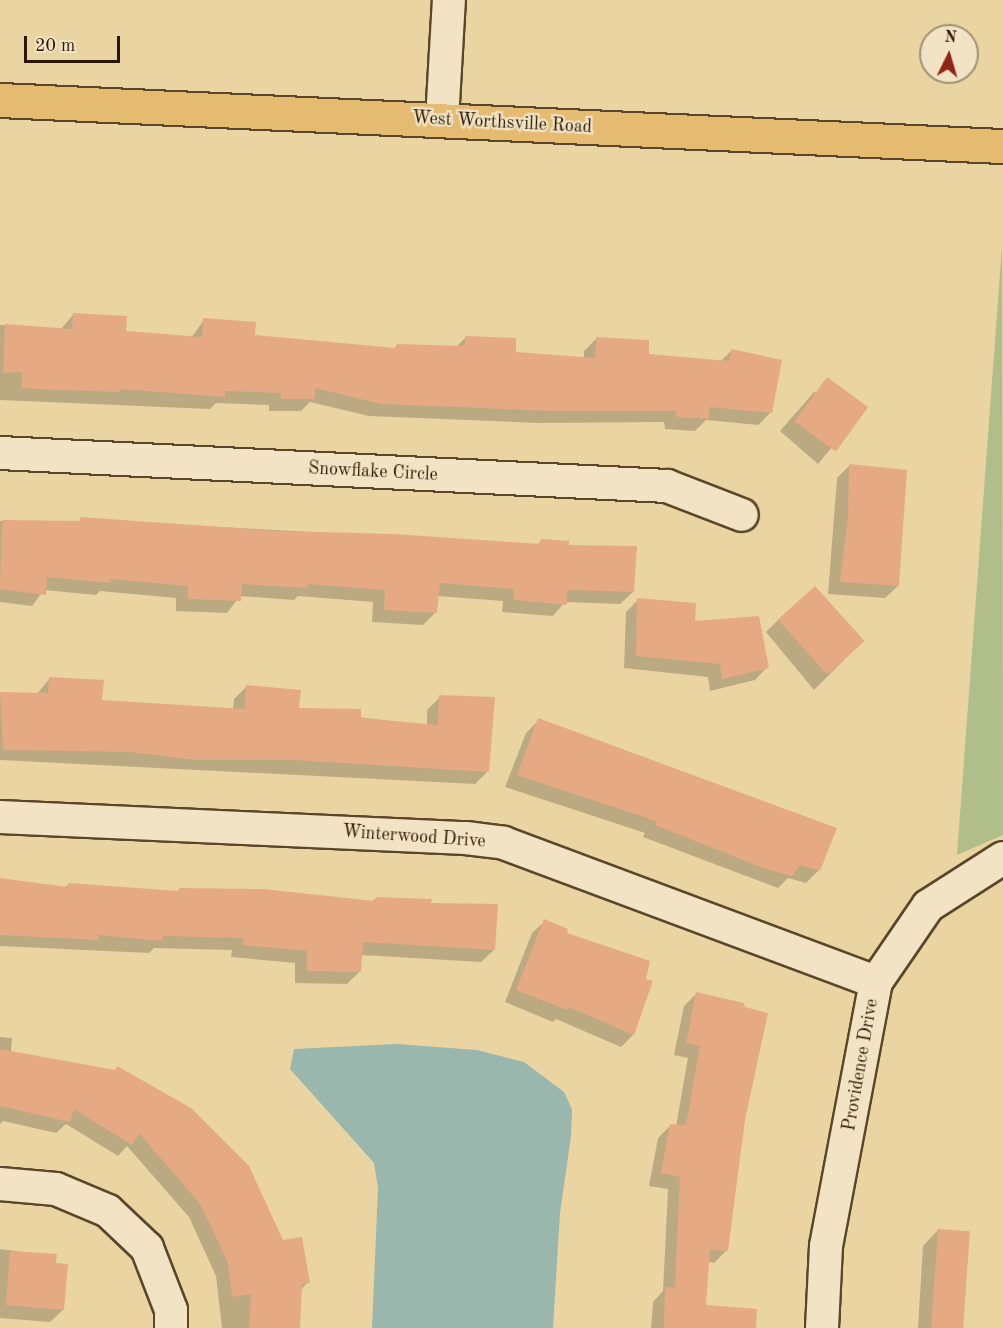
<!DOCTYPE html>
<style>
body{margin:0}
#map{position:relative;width:1003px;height:1328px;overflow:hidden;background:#ead4a2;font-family:"Old Standard TT",serif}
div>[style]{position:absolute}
.green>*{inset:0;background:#b0be8a}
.water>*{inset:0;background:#99b7ac}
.shadow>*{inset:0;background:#0003}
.building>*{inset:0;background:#e5aa83;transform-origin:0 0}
.roads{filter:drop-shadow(2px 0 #5a4629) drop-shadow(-2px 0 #5a4629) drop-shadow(0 2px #5a4629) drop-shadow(0 -2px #5a4629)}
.minor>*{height:32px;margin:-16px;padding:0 16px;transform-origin:16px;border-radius:16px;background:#f1e3c3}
.major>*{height:33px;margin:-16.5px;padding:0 16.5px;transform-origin:16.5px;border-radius:16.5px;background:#e5ba71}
span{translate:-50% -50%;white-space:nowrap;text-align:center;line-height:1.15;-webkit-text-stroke:4.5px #f1e3c3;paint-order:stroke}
.street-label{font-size:18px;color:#2a1701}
.north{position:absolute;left:919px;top:24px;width:60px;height:60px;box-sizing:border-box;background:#f1e3c3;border:2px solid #a19175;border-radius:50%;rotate:5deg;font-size:16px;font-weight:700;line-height:24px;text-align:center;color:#2a1701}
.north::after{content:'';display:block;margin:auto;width:21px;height:27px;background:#8f2418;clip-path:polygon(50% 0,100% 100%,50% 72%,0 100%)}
.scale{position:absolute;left:24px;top:36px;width:96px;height:27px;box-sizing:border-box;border:3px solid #2a1701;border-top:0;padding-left:8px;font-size:18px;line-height:21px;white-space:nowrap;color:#2a1701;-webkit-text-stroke:4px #f1e3c3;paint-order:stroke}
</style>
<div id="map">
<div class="green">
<i style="clip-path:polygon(1002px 246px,1003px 835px,957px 855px)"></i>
</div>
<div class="water">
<i style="clip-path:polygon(396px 1044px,477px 1050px,524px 1062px,564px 1092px,572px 1109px,571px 1136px,560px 1213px,553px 1328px,372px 1328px,378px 1188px,374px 1163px,290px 1069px,294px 1049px)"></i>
</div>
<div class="shadow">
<i style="clip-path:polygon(73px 315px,124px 332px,191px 338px,204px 320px,254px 337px,394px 349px,397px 345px,456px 347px,465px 338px,514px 354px,584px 359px,584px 351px,597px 338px,647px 355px,720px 362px,732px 350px,770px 413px,758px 425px,706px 420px,695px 431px,665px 429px,664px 422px,538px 423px,369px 416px,310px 402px,301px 411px,269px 411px,269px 405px,216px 403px,210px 409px,0 400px,0 325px,61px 329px)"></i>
<i style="clip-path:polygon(814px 392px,865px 408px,818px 464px,780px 431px)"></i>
<i style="clip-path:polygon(849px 466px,898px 586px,885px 598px,828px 594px,837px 478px)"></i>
<i style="clip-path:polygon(81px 519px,537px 545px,541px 541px,567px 547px,633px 592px,620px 604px,565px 602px,553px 616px,502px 612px,503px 601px,437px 596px,436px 612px,423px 625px,372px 622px,373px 602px,298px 596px,294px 600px,240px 596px,227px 613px,176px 611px,176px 598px,100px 591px,96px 595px,44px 590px,32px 606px,0 602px,0 521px,77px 523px)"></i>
<i style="clip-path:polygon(638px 600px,767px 667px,755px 680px,710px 691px,708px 677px,624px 668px,626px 612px)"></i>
<i style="clip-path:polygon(778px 620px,863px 641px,814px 690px,766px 632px)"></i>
<i style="clip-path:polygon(50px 678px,101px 701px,233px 709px,234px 699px,246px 687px,297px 709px,427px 726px,427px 710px,440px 697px,488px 771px,475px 784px,0 760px,0 693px,37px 694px)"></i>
<i style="clip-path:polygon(539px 720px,819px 870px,806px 883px,788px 878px,778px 888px,643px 837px,645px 833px,505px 787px,526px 733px)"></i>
<i style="clip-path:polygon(0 880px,64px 888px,69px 884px,176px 893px,180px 889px,372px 902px,376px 898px,429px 905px,494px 950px,481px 962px,361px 955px,360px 971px,347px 984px,295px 983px,295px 963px,231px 957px,232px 950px,154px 948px,149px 953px,0 946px)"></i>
<i style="clip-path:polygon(545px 921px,566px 934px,633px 1035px,621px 1047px,556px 1019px,553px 1022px,505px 1002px,532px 933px)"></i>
<i style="clip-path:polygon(696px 994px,743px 1120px,727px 1250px,714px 1263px,708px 1262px,704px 1306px,724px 1328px,651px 1328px,653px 1302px,663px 1291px,668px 1189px,649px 1186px,658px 1138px,671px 1125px,676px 1126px,688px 1058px,674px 1055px,684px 1006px)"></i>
<i style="clip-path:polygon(0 1037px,12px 1038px,11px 1052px,114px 1072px,282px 1242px,308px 1282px,300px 1291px,297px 1328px,222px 1328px,216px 1276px,189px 1217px,127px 1146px,118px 1156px,66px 1124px,56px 1133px,3px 1121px,0 1124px)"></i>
<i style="clip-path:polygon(938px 1230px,963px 1328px,918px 1328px,923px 1246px)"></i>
<i style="clip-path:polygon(0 1249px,55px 1256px,63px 1310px,50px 1322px,0 1318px)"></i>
</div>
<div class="building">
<i style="clip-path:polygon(73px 313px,127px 316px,126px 331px,202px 337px,203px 318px,256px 322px,255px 335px,396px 348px,397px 344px,465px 346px,465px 336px,516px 338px,516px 352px,595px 358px,596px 337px,649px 340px,649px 354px,729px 361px,731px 349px,782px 360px,772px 413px,709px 407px,709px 419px,677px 417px,676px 411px,552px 411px,382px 404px,315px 388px,315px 399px,281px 399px,281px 393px,225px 391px,225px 397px,121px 389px,120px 392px,56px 390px,21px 388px,22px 372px,3px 373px,5px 324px,72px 329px)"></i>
<i style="left:827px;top:377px;width:51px;height:55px;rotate:36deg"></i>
<i style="clip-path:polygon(849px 464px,907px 470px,899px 586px,840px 582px,848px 517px)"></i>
<i style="clip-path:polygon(80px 517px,277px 531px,394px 534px,540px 544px,541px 539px,569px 541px,569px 545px,637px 546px,634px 592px,567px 590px,567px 605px,514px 600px,514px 589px,440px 583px,437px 613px,384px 610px,385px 590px,308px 584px,308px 588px,242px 584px,241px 601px,188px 599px,188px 586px,110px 579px,110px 583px,47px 577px,46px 595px,0 589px,2px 520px,80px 521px)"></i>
<i style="left:815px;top:586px;width:74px;height:50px;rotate:48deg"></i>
<i style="clip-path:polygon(637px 598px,696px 603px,695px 621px,759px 616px,769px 668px,722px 679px,720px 664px,636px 656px)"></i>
<i style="clip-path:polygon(49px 677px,104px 680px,102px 700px,245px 709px,246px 685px,301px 690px,299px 708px,361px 709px,361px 718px,438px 725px,439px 695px,495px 697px,489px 772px,294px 760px,196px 760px,130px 752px,3px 750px,0 692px,48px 693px)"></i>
<i style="clip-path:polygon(538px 718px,837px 828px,820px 871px,800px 865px,792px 876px,763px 868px,655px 825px,656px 821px,517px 775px)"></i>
<i style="clip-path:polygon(0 878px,68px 887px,68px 883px,179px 891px,179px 888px,263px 889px,375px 901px,376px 897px,432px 899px,431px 903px,498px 904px,495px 950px,363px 942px,361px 972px,307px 971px,307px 951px,243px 945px,243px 938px,163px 936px,163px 941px,99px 935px,99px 940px,0 935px)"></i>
<i style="clip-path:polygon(544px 919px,568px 929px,567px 933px,650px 961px,646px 979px,653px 981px,634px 1035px,569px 1007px,567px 1010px,516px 990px)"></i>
<i style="clip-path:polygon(696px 992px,744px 1003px,745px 1007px,768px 1013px,745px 1120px,728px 1251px,710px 1250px,706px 1305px,757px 1309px,756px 1328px,664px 1328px,665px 1287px,675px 1288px,680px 1177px,661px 1173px,670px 1124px,686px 1125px,700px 1046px,686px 1043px)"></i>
<i style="clip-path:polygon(0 1049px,115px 1070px,117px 1066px,191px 1108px,249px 1166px,283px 1240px,302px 1237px,310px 1283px,302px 1284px,300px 1328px,249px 1328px,251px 1294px,232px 1297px,228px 1263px,201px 1205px,139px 1133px,132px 1145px,74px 1109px,70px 1122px,0 1106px)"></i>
<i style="left:938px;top:1229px;width:32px;height:99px;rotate:4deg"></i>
<i style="clip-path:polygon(10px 1251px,57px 1254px,56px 1263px,68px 1264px,64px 1310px,6px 1305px)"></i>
</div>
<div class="roads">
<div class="minor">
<i style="left:442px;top:120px;width:120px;rotate:-86.7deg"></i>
<i style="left:0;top:453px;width:668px;rotate:2.83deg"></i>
<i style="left:667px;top:486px;width:80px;rotate:21.1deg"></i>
<i style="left:0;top:817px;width:466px;rotate:2.6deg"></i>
<i style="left:466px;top:838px;width:38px;rotate:7deg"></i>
<i style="left:504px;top:843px;width:397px;rotate:20.5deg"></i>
<i style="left:0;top:1184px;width:56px;rotate:5.1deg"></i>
<i style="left:56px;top:1189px;width:56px;rotate:22.9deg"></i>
<i style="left:108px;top:1211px;width:54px;rotate:43.5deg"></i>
<i style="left:147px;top:1248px;width:66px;rotate:68.8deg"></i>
<i style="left:171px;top:1310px;width:18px;rotate:90deg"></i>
<i style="left:822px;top:1328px;width:82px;rotate:-87.2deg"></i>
<i style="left:826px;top:1246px;width:269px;rotate:-79.3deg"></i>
<i style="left:876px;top:982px;width:92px;rotate:-55.6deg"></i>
<i style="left:928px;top:906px;width:89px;rotate:-32.6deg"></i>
</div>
<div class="major">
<i style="left:0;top:100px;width:1004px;rotate:2.63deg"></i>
</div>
</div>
<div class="street-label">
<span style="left:502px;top:123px;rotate:3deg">West Worthsville Road</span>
<span style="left:373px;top:472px;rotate:3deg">Snowflake Circle</span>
<span style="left:414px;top:837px;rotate:4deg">Winterwood Drive</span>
<span style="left:861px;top:1065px;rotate:-80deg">Providence Drive</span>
</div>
<div class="north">N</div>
<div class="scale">20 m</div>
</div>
